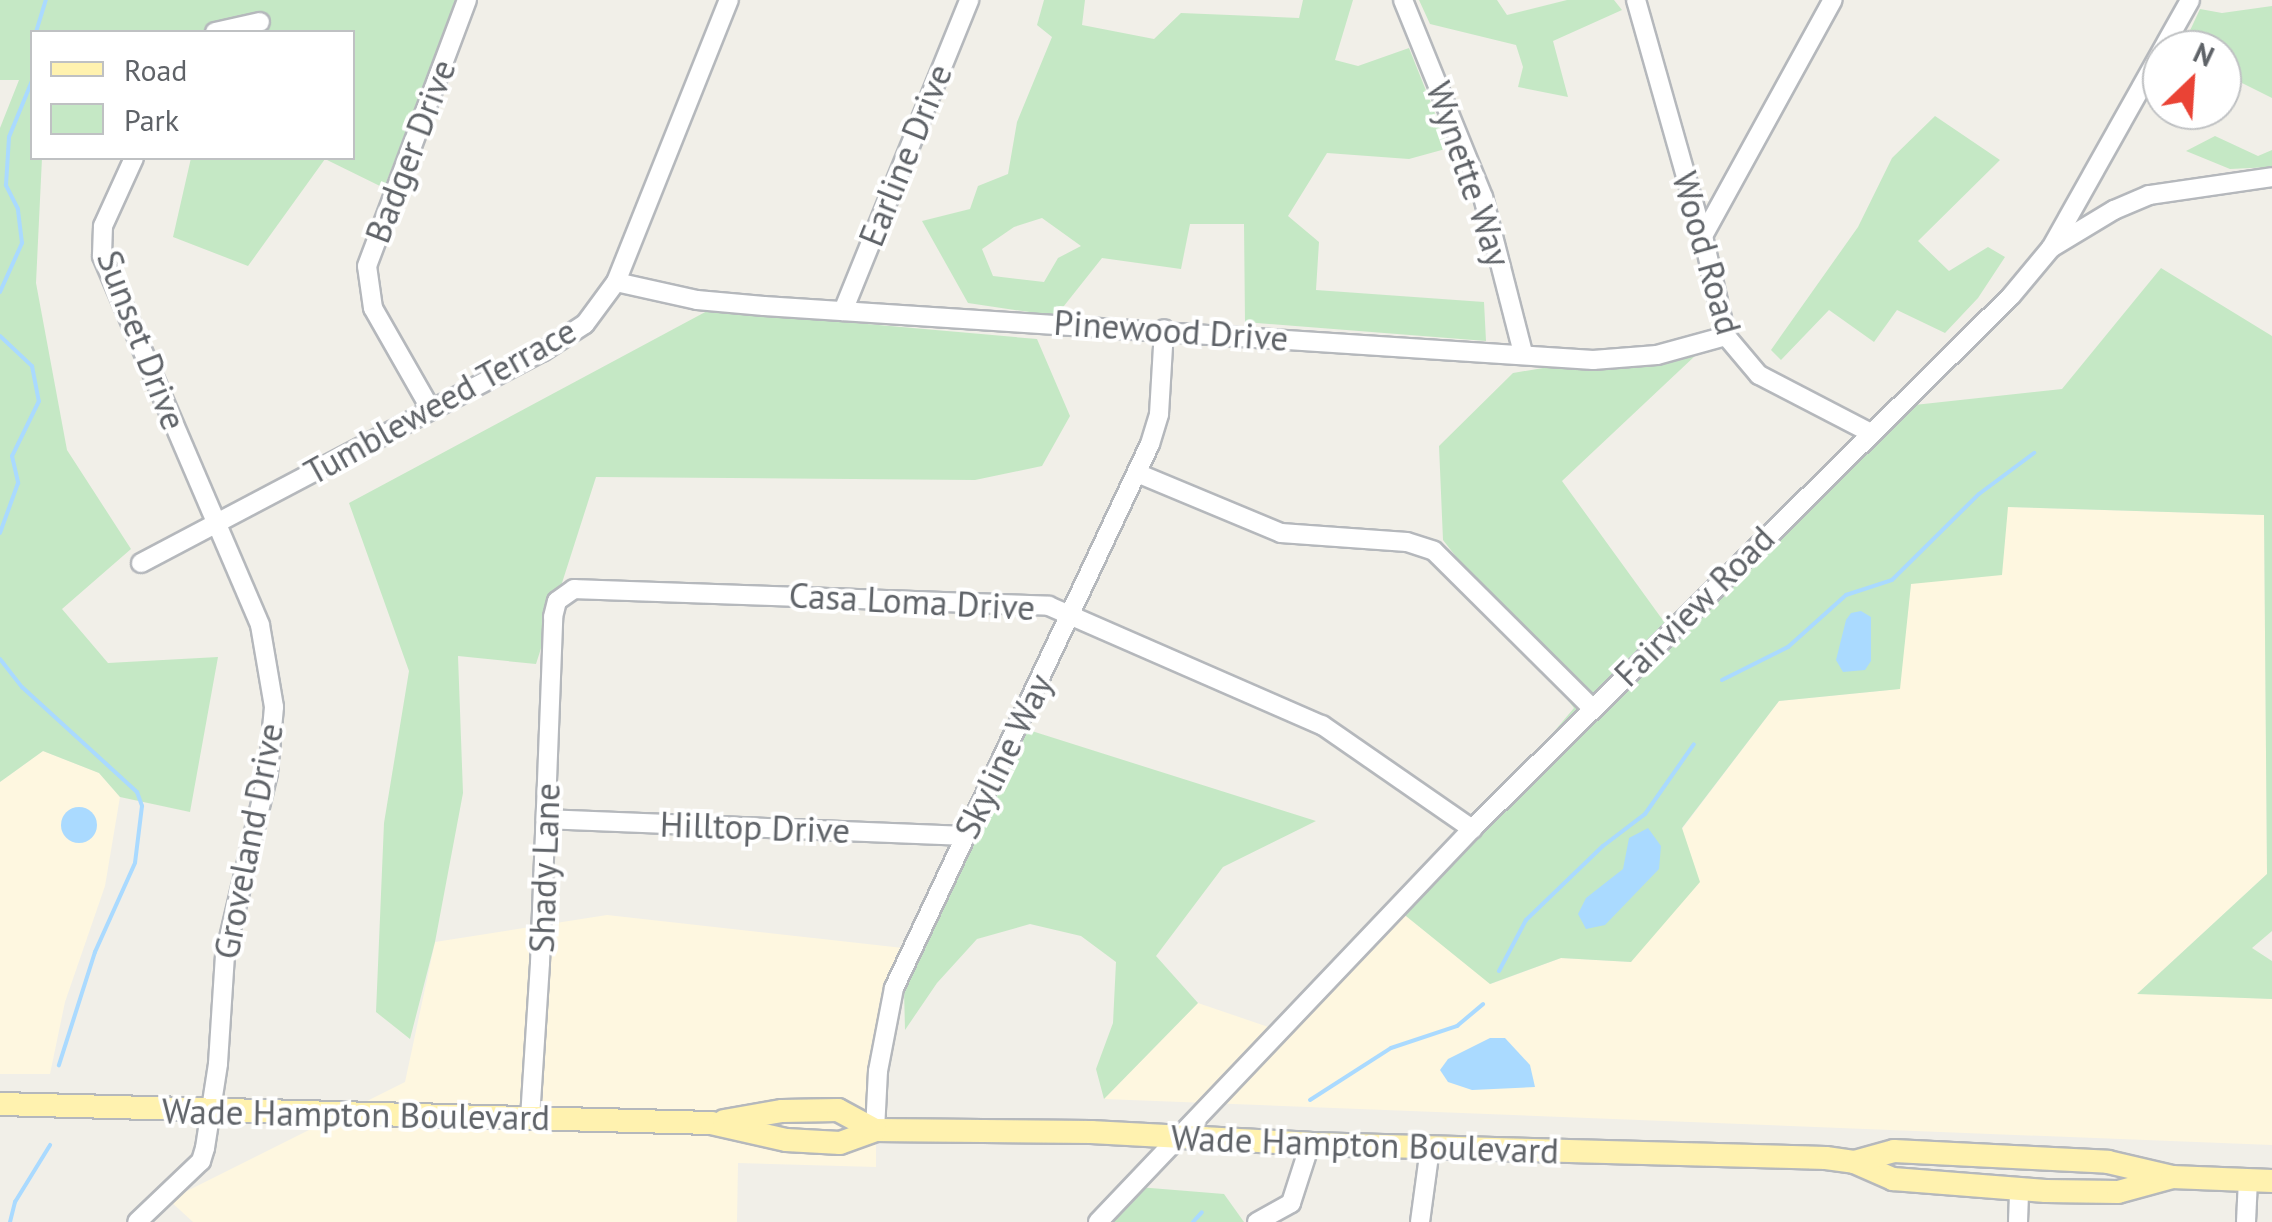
<!DOCTYPE html>
<style>
body{margin:0}
#map{position:relative;width:2272px;height:1222px;overflow:hidden;background:#f1efe8;font-family:"PT Sans",sans-serif}
div>[style]{position:absolute}
.commercial>*{inset:0;background:#fef7e0}
.green>*{inset:0;background:#c5e8c5}
.water>*{inset:0;background:#aadaff}
.round{border-radius:50%}
.stream>*{height:4px;margin:-2px;padding:0 2px;transform-origin:2px;border-radius:2px;background:#aadaff}
.roads{filter:drop-shadow(2px 0 #b5b8bc) drop-shadow(-2px 0 #b5b8bc) drop-shadow(0 2px #b5b8bc) drop-shadow(0 -2px #b5b8bc)}
.minor>*{height:18px;margin:-9px;padding:0 9px;transform-origin:9px;border-radius:9px;background:#fff}
.major>*{height:22px;margin:-11px;padding:0 11px;transform-origin:11px;border-radius:11px;background:#fff2af}
span{translate:-50% -50%;white-space:nowrap;text-align:center;line-height:1.15;-webkit-text-stroke:8px #fff;paint-order:stroke}
.street-label{font-size:35px;color:#5f6368}
.legend{position:absolute;left:30px;top:30px;width:325px;height:130px;box-sizing:border-box;background:#fff;border:2px solid #bfc1c3;margin:0;padding:12px 18px;list-style:none;font-size:30px;color:#5f6368}
.legend li{display:flex;align-items:center;gap:20px;height:50px}
.legend b{width:50px;border:2px solid #bfc1c3}
.north{position:absolute;left:2142px;top:30px;width:100px;height:100px;box-sizing:border-box;background:#fff;border:2px solid #bfc1c3;border-radius:50%;rotate:25deg;font-size:28px;font-weight:700;line-height:40px;text-align:center;color:#5f6368}
.north::after{content:'';display:block;margin:auto;width:35px;height:45px;background:#ea4335;clip-path:polygon(50% 0,100% 100%,50% 72%,0 100%)}
</style>
<div id="map">
<div class="commercial">
<i style="clip-path:polygon(2008px 507px,2264px 515px,2267px 874px,2138px 993px,2272px 999px,2272px 1145px,1104px 1099px,1198px 1003px,1286px 1033px,1401px 912px,1491px 984px,1561px 958px,1631px 962px,1682px 829px,1779px 701px,1899px 689px,1911px 584px)"></i>
<i style="clip-path:polygon(43px 751px,99px 773px,120px 797px,105px 886px,65px 1002px,50px 1074px,0 1074px,0 782px)"></i>
<i style="clip-path:polygon(607px 915px,903px 948px,876px 1098px,876px 1167px,738px 1163px,737px 1222px,193px 1222px,169px 1200px,405px 1082px,435px 942px)"></i>
</div>
<div class="green">
<i style="clip-path:polygon(0 0,457px 0,384px 188px,325px 159px,248px 266px,173px 237px,191px 158px,352px 158px,352px 32px,32px 32px,32px 158px,42px 158px,36px 283px,67px 450px,131px 549px,62px 609px,108px 663px,218px 657px,190px 812px,120px 797px,99px 773px,43px 751px,0 782px,0 128px,19px 80px,0 80px)"></i>
<i style="clip-path:polygon(evenodd,1044px 0,1085px 0,1082px 25px,1154px 39px,1181px 13px,1299px 18px,1303px 0,1353px 0,1335px 60px,1358px 66px,1409px 48px,1449px 148px,1409px 159px,1327px 153px,1288px 216px,1319px 242px,1316px 290px,1484px 302px,1486px 341px,1245px 322px,1244px 224px,1190px 224px,1181px 269px,1102px 258px,1056px 316px,968px 303px,922px 221px,970px 209px,978px 186px,1008px 174px,1017px 122px,1052px 37px,1037px 25px,1044px 0,1042px 218px,1081px 246px,1058px 258px,1044px 282px,993px 276px,982px 249px,1014px 227px,1042px 218px)"></i>
<i style="clip-path:polygon(1419px 0,1497px 0,1507px 15px,1567px 0,1614px 0,1622px 10px,1553px 41px,1568px 97px,1518px 87px,1523px 67px,1516px 45px,1430px 24px)"></i>
<i style="clip-path:polygon(2272px 6px,2272px 98px,2222px 73px,2222px 50px,2195px 50px,2187px 37px,2200px 9px,2222px 13px)"></i>
<i style="clip-path:polygon(1935px 116px,2000px 160px,1918px 241px,1949px 271px,1988px 247px,2005px 257px,1978px 298px,1945px 333px,1897px 310px,1874px 342px,1829px 310px,1781px 360px,1771px 350px,1858px 227px,1892px 158px)"></i>
<i style="clip-path:polygon(2215px 136px,2258px 156px,2272px 150px,2272px 167px,2230px 169px,2186px 151px)"></i>
<i style="clip-path:polygon(2161px 268px,2272px 336px,2272px 931px,2252px 948px,2272px 961px,2272px 999px,2137px 994px,2267px 874px,2264px 515px,2008px 507px,2002px 575px,1911px 584px,1900px 689px,1779px 701px,1682px 828px,1700px 882px,1631px 962px,1561px 958px,1490px 984px,1401px 912px,1574px 708px,1443px 540px,1439px 446px,1513px 373px,1713px 339px,1562px 481px,1670px 630px,1905px 406px,2062px 389px)"></i>
<i style="clip-path:polygon(709px 310px,1037px 339px,1070px 416px,1042px 466px,975px 480px,596px 477px,536px 664px,458px 656px,463px 793px,435px 942px,410px 1039px,376px 1012px,384px 823px,409px 671px,349px 503px)"></i>
<i style="clip-path:polygon(1016px 726px,1316px 821px,1223px 867px,1156px 956px,1198px 1003px,1104px 1099px,1096px 1069px,1113px 1023px,1116px 962px,1081px 936px,1030px 924px,977px 939px,937px 983px,905px 1030px,903px 948px)"></i>
<i style="clip-path:polygon(1138px 1187px,1224px 1194px,1244px 1222px,1107px 1222px)"></i>
</div>
<div class="water">
<i style="clip-path:polygon(1861px 611px,1871px 617px,1871px 661px,1865px 670px,1843px 672px,1836px 660px,1846px 620px,1851px 613px)"></i>
<i class="round" style="left:61px;top:807px;width:36px;height:36px"></i>
<i style="clip-path:polygon(1648px 828px,1661px 846px,1659px 869px,1605px 925px,1586px 929px,1578px 914px,1586px 898px,1623px 869px,1629px 838px)"></i>
<i style="clip-path:polygon(1490px 1038px,1505px 1038px,1530px 1065px,1535px 1087px,1472px 1090px,1448px 1082px,1440px 1070px,1448px 1059px)"></i>
</div>
<div class="stream">
<i style="left:36px;top:32px;width:34px;rotate:-73deg"></i>
<i style="left:0;top:292px;width:54px;rotate:-65.8deg"></i>
<i style="left:22px;top:243px;width:34px;rotate:-97deg"></i>
<i style="left:18px;top:209px;width:27px;rotate:-117deg"></i>
<i style="left:6px;top:185px;width:48px;rotate:-86.4deg"></i>
<i style="left:9px;top:137px;width:61px;rotate:-67.7deg"></i>
<i style="left:0;top:336px;width:44px;rotate:43.2deg"></i>
<i style="left:32px;top:366px;width:36px;rotate:79deg"></i>
<i style="left:39px;top:401px;width:61px;rotate:116.1deg"></i>
<i style="left:12px;top:456px;width:28px;rotate:77deg"></i>
<i style="left:18px;top:483px;width:53px;rotate:109.8deg"></i>
<i style="left:0;top:659px;width:36px;rotate:52deg"></i>
<i style="left:22px;top:687px;width:156px;rotate:42.4deg"></i>
<i style="left:137px;top:792px;width:15px;rotate:70deg"></i>
<i style="left:142px;top:806px;width:57px;rotate:97deg"></i>
<i style="left:135px;top:863px;width:98px;rotate:114.2deg"></i>
<i style="left:95px;top:952px;width:119px;rotate:107.7deg"></i>
<i style="left:1722px;top:680px;width:74px;rotate:-26.6deg"></i>
<i style="left:1788px;top:647px;width:78px;rotate:-41.9deg"></i>
<i style="left:1846px;top:595px;width:48px;rotate:-18.1deg"></i>
<i style="left:1892px;top:580px;width:122px;rotate:-44.7deg"></i>
<i style="left:1979px;top:494px;width:69px;rotate:-36.7deg"></i>
<i style="left:1499px;top:971px;width:58px;rotate:-62.1deg"></i>
<i style="left:1526px;top:920px;width:107px;rotate:-43.9deg"></i>
<i style="left:1603px;top:846px;width:53px;rotate:-37.3deg"></i>
<i style="left:1645px;top:814px;width:85px;rotate:-55deg"></i>
<i style="left:1310px;top:1100px;width:96px;rotate:-32.7deg"></i>
<i style="left:1391px;top:1048px;width:70px;rotate:-18.4deg"></i>
<i style="left:1457px;top:1026px;width:34px;rotate:-40deg"></i>
<i style="left:10px;top:1222px;width:21px;rotate:-76deg"></i>
<i style="left:15px;top:1202px;width:67px;rotate:-58.4deg"></i>
<i style="left:1193px;top:1222px;width:13px;rotate:-48deg"></i>
</div>
<div class="roads">
<div class="minor">
<i style="left:1403px;top:0;width:213px;rotate:67.9deg"></i>
<i style="left:1483px;top:197px;width:161px;rotate:75.6deg"></i>
<i style="left:1636px;top:0;width:245px;rotate:74.2deg"></i>
<i style="left:1703px;top:236px;width:103px;rotate:77deg"></i>
<i style="left:1726px;top:336px;width:51px;rotate:49.8deg"></i>
<i style="left:1759px;top:375px;width:126px;rotate:27.4deg"></i>
<i style="left:215px;top:32px;width:46px;rotate:-12.5deg"></i>
<i style="left:134px;top:158px;width:75px;rotate:114.5deg"></i>
<i style="left:103px;top:226px;width:30px;rotate:92deg"></i>
<i style="left:102px;top:256px;width:401px;rotate:66.8deg"></i>
<i style="left:260px;top:625px;width:83px;rotate:80.3deg"></i>
<i style="left:274px;top:707px;width:66px;rotate:95.2deg"></i>
<i style="left:268px;top:773px;width:187px;rotate:103.3deg"></i>
<i style="left:225px;top:955px;width:109px;rotate:93.7deg"></i>
<i style="left:218px;top:1064px;width:85px;rotate:98.8deg"></i>
<i style="left:205px;top:1148px;width:14px;rotate:107deg"></i>
<i style="left:201px;top:1161px;width:88px;rotate:136.4deg"></i>
<i style="left:1703px;top:236px;width:269px;rotate:-61.2deg"></i>
<i style="left:2051px;top:248px;width:284px;rotate:-60.7deg"></i>
<i style="left:616px;top:282px;width:83px;rotate:12.5deg"></i>
<i style="left:697px;top:300px;width:67px;rotate:5.1deg"></i>
<i style="left:764px;top:306px;width:831px;rotate:3.73deg"></i>
<i style="left:1593px;top:360px;width:64px;rotate:-4.5deg"></i>
<i style="left:1657px;top:355px;width:72px;rotate:-15.4deg"></i>
<i style="left:843px;top:311px;width:336px;rotate:-67.9deg"></i>
<i style="left:430px;top:408px;width:115px;rotate:-119.7deg"></i>
<i style="left:373px;top:308px;width:42px;rotate:-98.1deg"></i>
<i style="left:367px;top:266px;width:284px;rotate:-69.4deg"></i>
<i style="left:1137px;top:473px;width:156px;rotate:22.6deg"></i>
<i style="left:1281px;top:533px;width:126px;rotate:4.1deg"></i>
<i style="left:1407px;top:542px;width:28px;rotate:18deg"></i>
<i style="left:1434px;top:551px;width:221px;rotate:44.8deg"></i>
<i style="left:141px;top:563px;width:453px;rotate:-27.8deg"></i>
<i style="left:542px;top:352px;width:51px;rotate:-33.1deg"></i>
<i style="left:585px;top:324px;width:52px;rotate:-53.6deg"></i>
<i style="left:616px;top:282px;width:304px;rotate:-68.2deg"></i>
<i style="left:546px;top:819px;width:418px;rotate:2.3deg"></i>
<i style="left:530px;top:1118px;width:155px;rotate:-86.3deg"></i>
<i style="left:540px;top:963px;width:346px;rotate:-87.8deg"></i>
<i style="left:553px;top:617px;width:16px;rotate:-76deg"></i>
<i style="left:557px;top:601px;width:21px;rotate:-35deg"></i>
<i style="left:574px;top:589px;width:475px;rotate:2deg"></i>
<i style="left:1049px;top:606px;width:298px;rotate:23.6deg"></i>
<i style="left:1322px;top:725px;width:183px;rotate:34.7deg"></i>
<i style="left:875px;top:1130px;width:59px;rotate:-87.1deg"></i>
<i style="left:878px;top:1071px;width:85px;rotate:-79.1deg"></i>
<i style="left:894px;top:988px;width:601px;rotate:-64.8deg"></i>
<i style="left:1150px;top:444px;width:31px;rotate:-73deg"></i>
<i style="left:1159px;top:414px;width:85px;rotate:-86.6deg"></i>
<i style="left:1098px;top:1222px;width:543px;rotate:-46.42deg"></i>
<i style="left:1472px;top:829px;width:758px;rotate:-44.68deg"></i>
<i style="left:2011px;top:296px;width:62px;rotate:-50.2deg"></i>
<i style="left:2051px;top:248px;width:74px;rotate:-31.1deg"></i>
<i style="left:2114px;top:210px;width:38px;rotate:-23deg"></i>
<i style="left:2149px;top:195px;width:124px;rotate:-8.3deg"></i>
<i style="left:1257px;top:1222px;width:39px;rotate:-29deg"></i>
<i style="left:1291px;top:1203px;width:62px;rotate:-72.1deg"></i>
<i style="left:1420px;top:1222px;width:75px;rotate:-82.3deg"></i>
<i style="left:2018px;top:1222px;width:34px;rotate:-88deg"></i>
<i style="left:2246px;top:1222px;width:42px;rotate:-87.3deg"></i>
</div>
<div class="major">
<i style="left:0;top:1104px;width:711px;rotate:1.53deg"></i>
<i style="left:711px;top:1123px;width:77px;rotate:12.8deg"></i>
<i style="left:786px;top:1140px;width:54px;rotate:3.2deg"></i>
<i style="left:840px;top:1143px;width:37px;rotate:-20deg"></i>
<i style="left:875px;top:1130px;width:216px;rotate:0.5deg"></i>
<i style="left:1091px;top:1132px;width:219px;rotate:3.1deg"></i>
<i style="left:1310px;top:1144px;width:516px;rotate:1.55deg"></i>
<i style="left:1826px;top:1158px;width:28px;rotate:8deg"></i>
<i style="left:1854px;top:1162px;width:43px;rotate:23.6deg"></i>
<i style="left:1893px;top:1179px;width:153px;rotate:4.5deg"></i>
<i style="left:2046px;top:1191px;width:72px;rotate:0.8deg"></i>
<i style="left:2118px;top:1192px;width:56px;rotate:-15.5deg"></i>
<i style="left:724px;top:1121px;width:59px;rotate:-9.8deg"></i>
<i style="left:782px;top:1111px;width:56px;rotate:-1deg"></i>
<i style="left:838px;top:1110px;width:42px;rotate:28.4deg"></i>
<i style="left:1854px;top:1162px;width:41px;rotate:-15.4deg"></i>
<i style="left:1894px;top:1151px;width:214px;rotate:2.9deg"></i>
<i style="left:2108px;top:1162px;width:66px;rotate:13.2deg"></i>
<i style="left:2172px;top:1177px;width:100px;rotate:2.3deg"></i>
</div>
</div>
<div class="street-label">
<span style="left:410px;top:151px;rotate:-69deg">Badger Drive</span>
<span style="left:905px;top:155px;rotate:-68deg">Earline Drive</span>
<span style="left:1469px;top:174px;rotate:71deg">Wynette Way</span>
<span style="left:1707px;top:253px;rotate:74deg">Wood Road</span>
<span style="left:1171px;top:330px;rotate:4deg">Pinewood Drive</span>
<span style="left:142px;top:340px;rotate:69deg">Sunset Drive</span>
<span style="left:440px;top:401px;rotate:-29deg">Tumbleweed Terrace</span>
<span style="left:912px;top:601px;rotate:3deg">Casa Loma Drive</span>
<span style="left:1694px;top:606px;rotate:-45deg">Fairview Road</span>
<span style="left:1003px;top:756px;rotate:-64deg">Skyline Way</span>
<span style="left:755px;top:827px;rotate:2deg">Hilltop Drive</span>
<span style="left:248px;top:841px;rotate:-79deg">Groveland Drive</span>
<span style="left:544px;top:868px;rotate:-88deg">Shady Lane</span>
<span style="left:356px;top:1114px;rotate:1deg">Wade Hampton Boulevard</span>
<span style="left:1365px;top:1144px;rotate:2deg">Wade Hampton Boulevard</span>
</div>
<ul class="legend">
<li><b style="height:12px;background:#fff2af"></b>Road</li>
<li><b style="height:28px;background:#c5e8c5"></b>Park</li>
</ul>
<div class="north">N</div>
</div>
